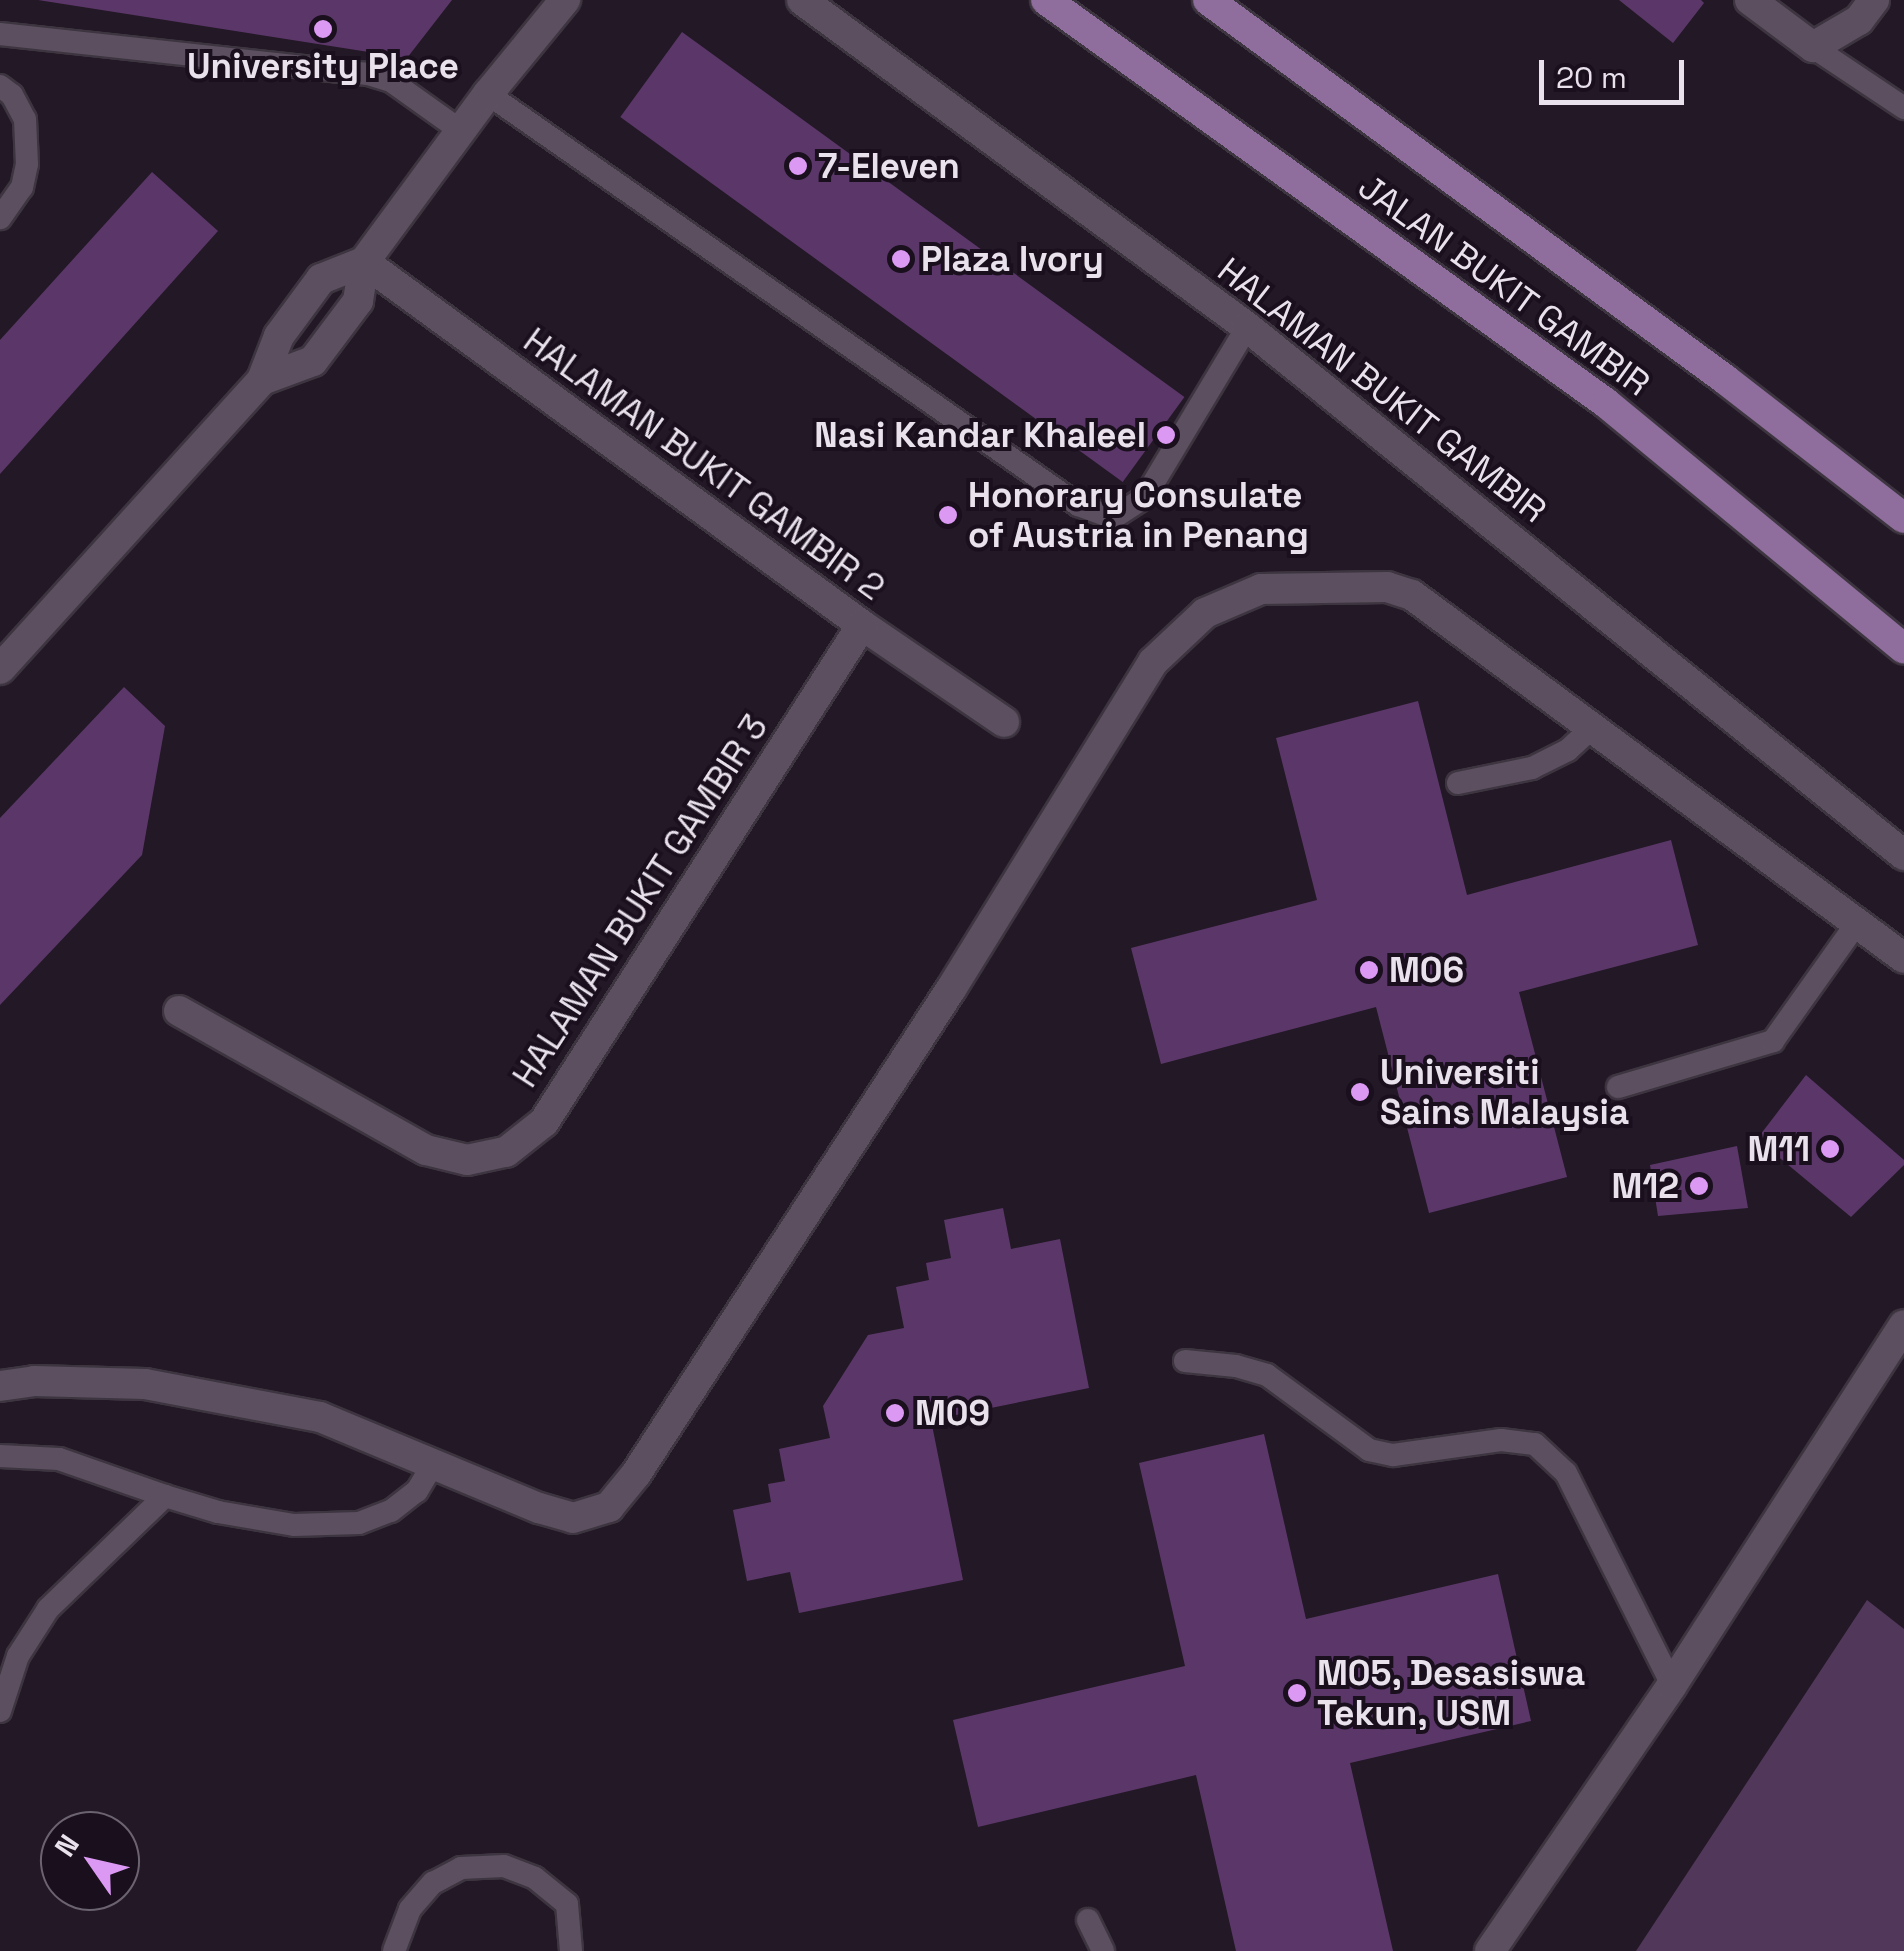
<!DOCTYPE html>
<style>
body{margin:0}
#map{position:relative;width:1904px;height:1951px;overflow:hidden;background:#231826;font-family:"Space Grotesk",sans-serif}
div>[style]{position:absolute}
.green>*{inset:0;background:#51385a}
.building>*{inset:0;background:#5b3769;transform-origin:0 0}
.roads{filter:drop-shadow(2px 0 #3d3540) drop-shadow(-2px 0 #3d3540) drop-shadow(0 2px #3d3540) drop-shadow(0 -2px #3d3540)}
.service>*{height:22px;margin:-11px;padding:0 11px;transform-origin:11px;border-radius:11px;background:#5c5060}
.minor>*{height:30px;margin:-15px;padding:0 15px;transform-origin:15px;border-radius:15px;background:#5c5060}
.primary>*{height:30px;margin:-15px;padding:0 15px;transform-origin:15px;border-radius:15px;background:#8f6d9c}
.dots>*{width:28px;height:28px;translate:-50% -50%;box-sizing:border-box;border:5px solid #190f1d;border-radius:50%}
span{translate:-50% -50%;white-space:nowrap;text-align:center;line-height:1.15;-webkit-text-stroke:8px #190f1d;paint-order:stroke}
.poi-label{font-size:35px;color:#e9e2ec;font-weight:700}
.left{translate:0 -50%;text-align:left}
.right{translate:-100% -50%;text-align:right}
.street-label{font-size:35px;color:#e9e2ec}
.north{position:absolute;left:40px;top:1811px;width:100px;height:100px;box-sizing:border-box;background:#190f1d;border:2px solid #6c6370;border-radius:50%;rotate:304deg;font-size:28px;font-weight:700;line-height:40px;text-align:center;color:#e9e2ec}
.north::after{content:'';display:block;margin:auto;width:35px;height:45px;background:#dc99f4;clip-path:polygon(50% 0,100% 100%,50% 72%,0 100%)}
.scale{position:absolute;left:1539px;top:60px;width:145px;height:45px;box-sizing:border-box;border:5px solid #e9e2ec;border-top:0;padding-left:12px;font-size:30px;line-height:35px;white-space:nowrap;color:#e9e2ec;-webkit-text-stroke:8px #190f1d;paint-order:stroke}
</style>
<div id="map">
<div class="green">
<i style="clip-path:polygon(1867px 1600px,1904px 1629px,1904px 1951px,1636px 1951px)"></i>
</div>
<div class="building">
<i style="clip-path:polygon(38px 0,452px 0,407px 58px)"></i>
<i style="clip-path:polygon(1619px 0,1701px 0,1704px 3px,1673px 43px)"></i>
<i style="left:682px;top:32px;width:621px;height:105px;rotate:36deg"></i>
<i style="clip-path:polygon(152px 172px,218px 231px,0 474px,0 340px)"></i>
<i style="clip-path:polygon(124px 687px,165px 726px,142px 855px,0 1005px,0 818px)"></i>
<i style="clip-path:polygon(1418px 701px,1467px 895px,1671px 840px,1698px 945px,1519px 992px,1567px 1177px,1429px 1213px,1376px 1007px,1161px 1064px,1131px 948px,1317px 900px,1276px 738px)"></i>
<i style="clip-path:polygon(1806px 1075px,1904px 1160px,1904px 1165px,1851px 1217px,1757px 1139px)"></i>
<i style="clip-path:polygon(1737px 1146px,1748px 1208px,1658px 1216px,1650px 1165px)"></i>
<i style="clip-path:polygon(1003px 1208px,1011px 1249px,1060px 1239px,1089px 1388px,931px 1420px,963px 1580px,799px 1613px,790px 1572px,747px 1581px,733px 1510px,771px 1502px,768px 1484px,785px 1481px,779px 1449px,830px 1438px,823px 1406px,868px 1335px,904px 1328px,896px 1287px,929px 1280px,926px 1263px,951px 1258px,944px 1220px)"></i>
<i style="clip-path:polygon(1264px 1434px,1306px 1619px,1498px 1574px,1531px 1721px,1350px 1763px,1393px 1951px,1236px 1951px,1196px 1775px,978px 1827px,953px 1720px,1185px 1666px,1139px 1463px)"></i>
</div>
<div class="roads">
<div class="service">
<i style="left:0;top:34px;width:370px;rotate:6.2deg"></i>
<i style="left:368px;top:74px;width:24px;rotate:17deg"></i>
<i style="left:391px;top:81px;width:86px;rotate:35.5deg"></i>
<i style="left:1813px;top:47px;width:110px;rotate:33.8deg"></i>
<i style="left:0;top:86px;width:15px;rotate:37deg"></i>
<i style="left:12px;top:95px;width:27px;rotate:62deg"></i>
<i style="left:25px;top:119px;width:45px;rotate:87.5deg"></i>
<i style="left:27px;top:164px;width:24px;rotate:102deg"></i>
<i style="left:22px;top:187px;width:38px;rotate:125deg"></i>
<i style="left:488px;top:94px;width:719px;rotate:34.86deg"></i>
<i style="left:1078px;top:505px;width:37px;rotate:20deg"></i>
<i style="left:1113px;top:518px;width:38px;rotate:-33deg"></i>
<i style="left:1145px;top:497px;width:198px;rotate:-59deg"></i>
<i style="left:1458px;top:783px;width:76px;rotate:-11.5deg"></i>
<i style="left:1532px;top:768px;width:40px;rotate:-26.6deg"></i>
<i style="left:1568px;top:750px;width:35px;rotate:-43deg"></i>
<i style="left:1618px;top:1087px;width:162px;rotate:-16.5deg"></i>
<i style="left:1773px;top:1041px;width:145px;rotate:-54.6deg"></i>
<i style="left:1185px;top:1361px;width:51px;rotate:5.6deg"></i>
<i style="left:1236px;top:1366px;width:32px;rotate:16deg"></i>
<i style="left:1267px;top:1375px;width:127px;rotate:36.3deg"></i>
<i style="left:1369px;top:1450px;width:25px;rotate:12deg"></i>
<i style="left:1393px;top:1455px;width:109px;rotate:-7.9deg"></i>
<i style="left:1501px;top:1440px;width:34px;rotate:7deg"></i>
<i style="left:1535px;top:1444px;width:42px;rotate:43.1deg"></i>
<i style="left:1566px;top:1473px;width:237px;rotate:63.4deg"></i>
<i style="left:0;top:1456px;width:59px;rotate:2.9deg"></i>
<i style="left:59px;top:1459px;width:112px;rotate:19.2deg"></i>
<i style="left:0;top:1711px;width:58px;rotate:-71.9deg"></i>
<i style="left:18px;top:1656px;width:56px;rotate:-57.4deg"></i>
<i style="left:48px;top:1609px;width:163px;rotate:-44deg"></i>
<i style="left:165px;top:1496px;width:55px;rotate:16.8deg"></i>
<i style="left:218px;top:1512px;width:77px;rotate:9.7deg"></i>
<i style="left:294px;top:1525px;width:65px;rotate:-1.8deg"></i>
<i style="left:359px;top:1523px;width:34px;rotate:-21deg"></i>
<i style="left:391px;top:1511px;width:33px;rotate:-38deg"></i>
<i style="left:417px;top:1491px;width:33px;rotate:-59deg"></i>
<i style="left:1088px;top:1920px;width:34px;rotate:64deg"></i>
<i style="left:394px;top:1951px;width:45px;rotate:-69.1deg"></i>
<i style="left:410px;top:1909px;width:35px;rotate:-49deg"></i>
<i style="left:433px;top:1883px;width:32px;rotate:-28deg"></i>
<i style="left:461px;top:1868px;width:43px;rotate:-2.7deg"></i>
<i style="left:504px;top:1866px;width:33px;rotate:21deg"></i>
<i style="left:535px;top:1878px;width:41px;rotate:39.1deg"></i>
<i style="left:567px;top:1904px;width:47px;rotate:85.1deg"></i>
</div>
<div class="minor">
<i style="left:802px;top:0;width:552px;rotate:36.31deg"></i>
<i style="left:1247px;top:327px;width:843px;rotate:38.79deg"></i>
<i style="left:1750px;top:0;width:79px;rotate:36.7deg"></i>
<i style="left:1813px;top:47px;width:53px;rotate:-30.4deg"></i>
<i style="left:1859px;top:20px;width:25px;rotate:-53deg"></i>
<i style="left:364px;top:262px;width:616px;rotate:36.09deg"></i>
<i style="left:862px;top:625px;width:172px;rotate:34.3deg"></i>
<i style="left:262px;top:380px;width:54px;rotate:-20.4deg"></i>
<i style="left:313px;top:361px;width:75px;rotate:-53.1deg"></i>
<i style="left:358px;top:301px;width:39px;rotate:-81deg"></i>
<i style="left:364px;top:262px;width:209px;rotate:-53.6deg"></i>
<i style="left:488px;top:94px;width:122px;rotate:-50.7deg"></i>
<i style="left:0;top:669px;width:390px;rotate:-47.8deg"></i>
<i style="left:262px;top:380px;width:47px;rotate:-68.9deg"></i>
<i style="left:279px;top:336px;width:71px;rotate:-53.6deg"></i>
<i style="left:321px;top:279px;width:46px;rotate:-21.6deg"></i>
<i style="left:179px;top:1011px;width:283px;rotate:29.4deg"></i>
<i style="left:426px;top:1150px;width:42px;rotate:13.7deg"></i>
<i style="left:467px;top:1160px;width:40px;rotate:-12deg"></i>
<i style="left:506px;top:1152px;width:48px;rotate:-38.3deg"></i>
<i style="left:544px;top:1122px;width:590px;rotate:-57.39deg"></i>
<i style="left:0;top:1386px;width:34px;rotate:-8deg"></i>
<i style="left:34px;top:1381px;width:111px;rotate:1.5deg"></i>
<i style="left:145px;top:1384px;width:178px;rotate:10.7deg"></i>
<i style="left:320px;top:1417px;width:237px;rotate:22.6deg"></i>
<i style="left:539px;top:1508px;width:35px;rotate:16deg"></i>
<i style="left:573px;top:1518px;width:38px;rotate:-17deg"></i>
<i style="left:609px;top:1507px;width:43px;rotate:-50.7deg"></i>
<i style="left:636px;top:1474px;width:578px;rotate:-57deg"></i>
<i style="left:951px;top:989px;width:384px;rotate:-58.3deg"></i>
<i style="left:1153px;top:662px;width:71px;rotate:-43.3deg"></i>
<i style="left:1205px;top:613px;width:61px;rotate:-23.2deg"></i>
<i style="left:1261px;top:589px;width:126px;rotate:-0.9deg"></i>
<i style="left:1387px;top:587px;width:26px;rotate:18deg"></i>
<i style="left:1412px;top:595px;width:611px;rotate:36.42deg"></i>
<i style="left:1490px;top:1951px;width:322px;rotate:-55.6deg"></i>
<i style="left:1672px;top:1685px;width:428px;rotate:-57.2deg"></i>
</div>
<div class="primary">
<i style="left:1046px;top:0;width:690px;rotate:35.74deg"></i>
<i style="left:1606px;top:403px;width:386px;rotate:39.5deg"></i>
<i style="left:1208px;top:0;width:642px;rotate:36.26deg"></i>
<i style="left:1726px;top:380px;width:225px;rotate:37.8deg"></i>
</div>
</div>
<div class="dots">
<i style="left:323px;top:29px;background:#dc99f4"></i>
<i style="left:798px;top:166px;background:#dc99f4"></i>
<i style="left:901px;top:259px;background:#dc99f4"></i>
<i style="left:1166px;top:435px;background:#dc99f4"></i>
<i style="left:948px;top:515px;background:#dc99f4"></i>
<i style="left:1369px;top:970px;background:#dc99f4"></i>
<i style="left:1360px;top:1092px;background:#dc99f4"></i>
<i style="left:1830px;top:1149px;background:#dc99f4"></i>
<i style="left:1699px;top:1186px;background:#dc99f4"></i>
<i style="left:895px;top:1413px;background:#dc99f4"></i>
<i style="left:1297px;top:1693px;background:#dc99f4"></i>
</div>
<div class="poi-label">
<span style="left:323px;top:66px">University Place</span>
<span class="left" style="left:818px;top:166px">7-Eleven</span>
<span class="left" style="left:921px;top:259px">Plaza Ivory</span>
<span class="right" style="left:1146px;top:435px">Nasi Kandar Khaleel</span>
<span class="left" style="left:968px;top:515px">Honorary Consulate<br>of Austria in Penang</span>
<span class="left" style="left:1389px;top:970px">M06</span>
<span class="left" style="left:1380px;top:1092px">Universiti<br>Sains Malaysia</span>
<span class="right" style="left:1810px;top:1149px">M11</span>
<span class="right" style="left:1679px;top:1186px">M12</span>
<span class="left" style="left:915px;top:1413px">M09</span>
<span class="left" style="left:1317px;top:1693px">M05, Desasiswa<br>Tekun, USM</span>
</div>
<div class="street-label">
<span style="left:1504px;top:285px;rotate:36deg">JALAN BUKIT GAMBIR</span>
<span style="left:1382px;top:390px;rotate:38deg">HALAMAN BUKIT GAMBIR</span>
<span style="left:704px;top:464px;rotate:36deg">HALAMAN BUKIT GAMBIR 2</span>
<span style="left:640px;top:901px;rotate:-57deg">HALAMAN BUKIT GAMBIR 3</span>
</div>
<div class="north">N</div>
<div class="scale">20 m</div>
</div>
